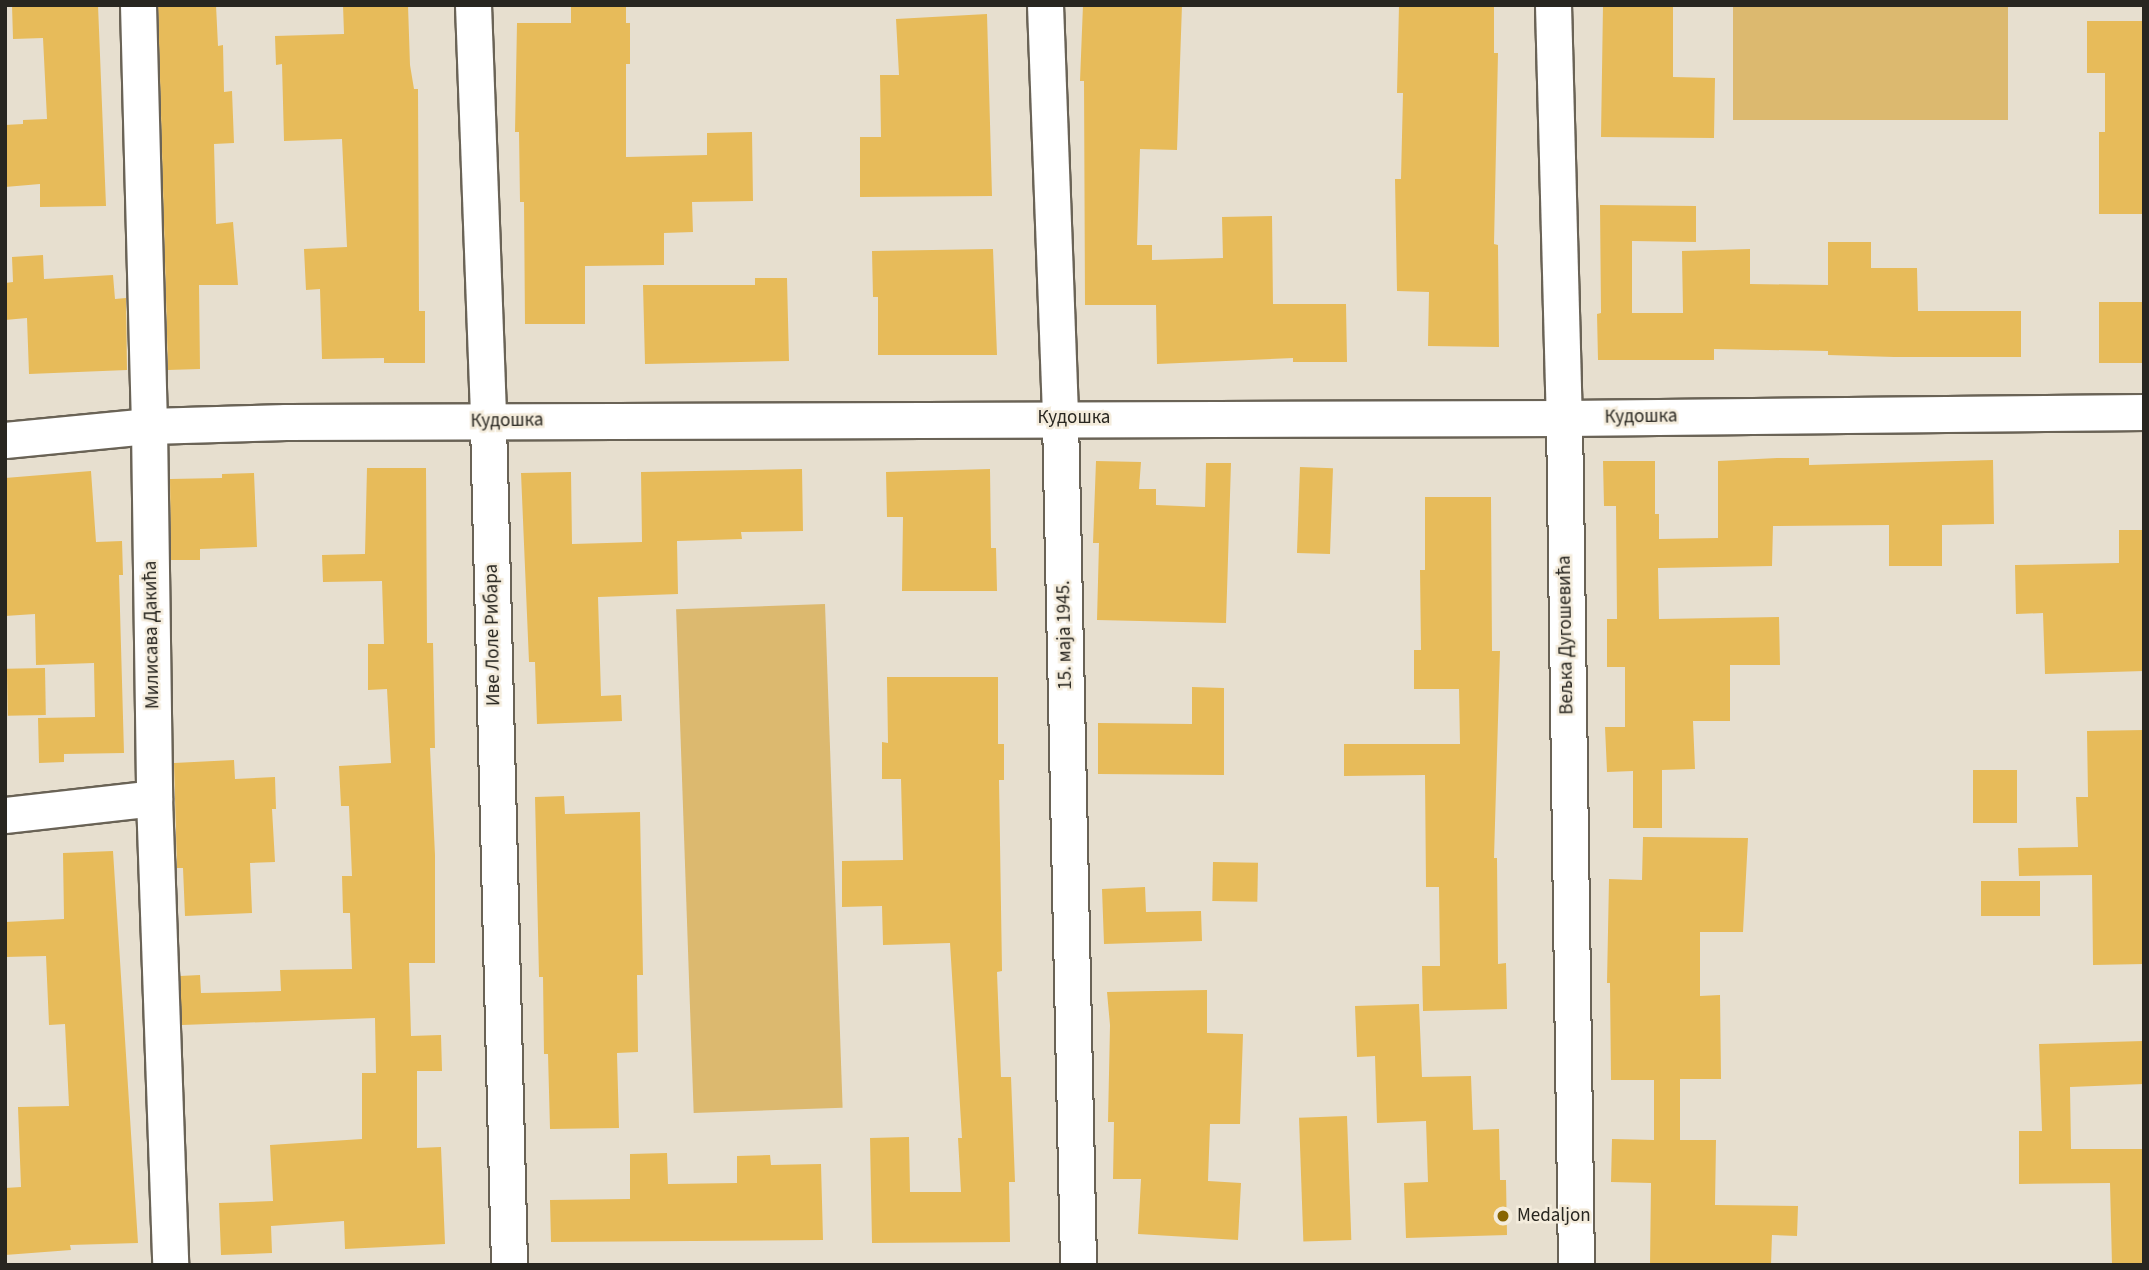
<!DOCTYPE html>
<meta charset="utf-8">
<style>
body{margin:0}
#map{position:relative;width:2149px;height:1270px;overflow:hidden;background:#e7dfcf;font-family:"Source Sans 3",sans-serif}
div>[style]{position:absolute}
.green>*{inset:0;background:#dcb96f;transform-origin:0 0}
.building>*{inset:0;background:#e7bb5a;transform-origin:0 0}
.roads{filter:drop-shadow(2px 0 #6a6356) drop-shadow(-2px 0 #6a6356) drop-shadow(0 2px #6a6356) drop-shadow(0 -2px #6a6356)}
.minor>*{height:35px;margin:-17.5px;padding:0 17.5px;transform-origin:17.5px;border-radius:17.5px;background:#fff}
.dots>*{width:19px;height:19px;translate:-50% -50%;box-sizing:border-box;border:4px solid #f4ecdc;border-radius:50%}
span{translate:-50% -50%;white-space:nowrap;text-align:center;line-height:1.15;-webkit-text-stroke:5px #f4ecdc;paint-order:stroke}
.street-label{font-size:19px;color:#282620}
.poi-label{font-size:19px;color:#282620}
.left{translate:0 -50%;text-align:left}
.frame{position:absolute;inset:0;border:7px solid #282620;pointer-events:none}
</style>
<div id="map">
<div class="green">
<i style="left:1733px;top:5px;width:275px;height:115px"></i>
<i style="left:825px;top:604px;width:504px;height:149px;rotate:88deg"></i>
</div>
<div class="building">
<i style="clip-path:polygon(12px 5px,98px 5px,106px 206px,40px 207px,40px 184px,5px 187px,5px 125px,23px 124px,23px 120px,47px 119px,43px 38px,13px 39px)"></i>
<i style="clip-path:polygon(158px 5px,216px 5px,218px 46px,223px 45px,224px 92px,232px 91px,234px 143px,214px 144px,216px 224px,233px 222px,238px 285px,199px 285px,200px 369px,168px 370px)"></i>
<i style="clip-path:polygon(343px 5px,408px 5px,410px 65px,414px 89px,418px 89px,419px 311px,425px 311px,425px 363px,384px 363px,384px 358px,322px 359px,320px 289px,306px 290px,304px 249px,347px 247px,342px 139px,284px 141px,282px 64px,276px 65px,275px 36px,344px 34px)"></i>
<i style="clip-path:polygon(571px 5px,626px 5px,626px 23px,630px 23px,630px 64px,626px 64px,626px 157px,707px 155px,707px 133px,752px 132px,753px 201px,692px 202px,693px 232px,664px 233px,664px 265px,585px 266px,585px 324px,525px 324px,524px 202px,520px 202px,519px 132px,515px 132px,517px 23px,571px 23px)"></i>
<i style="clip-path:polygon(1083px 5px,1182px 5px,1177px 150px,1140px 149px,1137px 245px,1152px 245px,1152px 260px,1223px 258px,1222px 217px,1272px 216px,1273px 304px,1346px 304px,1347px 362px,1293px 362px,1293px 358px,1157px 364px,1156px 305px,1085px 305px,1084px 81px,1080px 81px)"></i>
<i style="clip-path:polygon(1399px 5px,1494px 5px,1494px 53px,1498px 53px,1494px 244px,1498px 245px,1499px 347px,1428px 346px,1429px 292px,1397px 291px,1395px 179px,1401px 179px,1403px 93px,1397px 93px)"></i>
<i style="clip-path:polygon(1603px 5px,1673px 5px,1673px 77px,1715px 78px,1714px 138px,1601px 137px)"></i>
<i style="clip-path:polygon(987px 14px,992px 196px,860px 197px,860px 137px,881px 137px,880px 75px,899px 75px,896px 19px)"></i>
<i style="clip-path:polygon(2087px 21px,2144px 21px,2144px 214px,2099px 214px,2099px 132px,2105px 132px,2105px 73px,2087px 73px)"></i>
<i style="clip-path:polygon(1600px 205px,1696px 206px,1696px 242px,1632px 241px,1632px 313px,1683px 313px,1682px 251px,1750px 249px,1750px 284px,1828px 285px,1828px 242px,1871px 242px,1871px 268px,1917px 268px,1918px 311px,2021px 311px,2021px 357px,1894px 357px,1828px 355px,1828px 351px,1714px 349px,1714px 360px,1598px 360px,1597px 314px,1601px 313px)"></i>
<i style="clip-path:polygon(993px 249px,997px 355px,878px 355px,878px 297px,873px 297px,872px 251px)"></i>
<i style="clip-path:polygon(43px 255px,44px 279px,113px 275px,115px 299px,126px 298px,127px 370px,29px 374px,27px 318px,5px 320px,5px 283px,13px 282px,12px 257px)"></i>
<i style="clip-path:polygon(755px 278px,787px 278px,789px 361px,645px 364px,643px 285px,755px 285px)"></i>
<i style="left:2099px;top:302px;width:43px;height:61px"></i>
<i style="clip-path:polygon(1777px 458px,1809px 458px,1809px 465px,1993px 460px,1994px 524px,1942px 525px,1942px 566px,1889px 566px,1889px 525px,1773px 526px,1772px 566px,1658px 568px,1659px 619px,1779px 617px,1780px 665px,1730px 665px,1730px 721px,1693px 721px,1695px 769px,1662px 770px,1662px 828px,1633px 828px,1633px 771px,1607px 772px,1605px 727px,1625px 727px,1625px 667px,1607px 667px,1607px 619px,1617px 619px,1616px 506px,1604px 506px,1603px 461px,1655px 461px,1655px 514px,1659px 514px,1659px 539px,1718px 538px,1718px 461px)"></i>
<i style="clip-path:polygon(1096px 461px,1141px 462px,1139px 489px,1156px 489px,1156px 505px,1205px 507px,1206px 463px,1231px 463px,1226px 623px,1097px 620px,1099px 543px,1093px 543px)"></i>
<i style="left:1300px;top:467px;width:33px;height:86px;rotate:2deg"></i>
<i style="clip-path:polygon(367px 468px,426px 468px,427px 643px,433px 643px,435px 748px,430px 748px,435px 855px,435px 963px,409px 963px,411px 1036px,441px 1035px,442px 1071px,417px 1071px,417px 1148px,441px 1147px,445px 1244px,345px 1249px,344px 1221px,271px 1226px,272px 1253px,221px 1255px,219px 1203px,273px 1201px,270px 1145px,362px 1139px,362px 1073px,376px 1073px,375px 1018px,182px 1025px,180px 976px,200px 975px,201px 993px,281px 991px,280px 970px,352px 969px,350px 913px,343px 913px,342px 876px,352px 876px,349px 806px,341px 806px,339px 766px,391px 763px,387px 689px,368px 690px,368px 644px,384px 644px,382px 581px,323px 582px,322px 555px,365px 554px)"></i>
<i style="clip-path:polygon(802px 469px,803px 531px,741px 532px,742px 539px,677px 541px,678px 594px,598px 597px,601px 696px,621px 695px,622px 721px,537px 724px,535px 662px,529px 662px,521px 473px,571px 472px,572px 544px,642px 542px,641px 472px)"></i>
<i style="clip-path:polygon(990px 469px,991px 548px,996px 548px,997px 591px,902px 591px,903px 517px,887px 517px,886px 472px)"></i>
<i style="clip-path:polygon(91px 471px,96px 542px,122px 541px,123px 575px,119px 575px,124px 753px,64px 754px,64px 762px,39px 763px,38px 718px,95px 717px,94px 663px,36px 665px,35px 614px,5px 616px,5px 478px)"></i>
<i style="clip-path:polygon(254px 473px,257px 547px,200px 549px,200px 560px,171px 560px,170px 479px,222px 478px,222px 474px)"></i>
<i style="clip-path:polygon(1425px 497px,1491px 497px,1492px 651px,1500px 651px,1494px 858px,1497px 858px,1498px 964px,1506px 963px,1507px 1009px,1423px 1011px,1422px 966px,1440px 966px,1439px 887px,1426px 887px,1425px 775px,1344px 776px,1344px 744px,1460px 744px,1459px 689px,1414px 689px,1414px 650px,1421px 650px,1420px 570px,1425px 570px)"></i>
<i style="clip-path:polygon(2119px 530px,2144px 530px,2144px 671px,2045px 674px,2043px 613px,2016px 614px,2015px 565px,2119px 563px)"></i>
<i style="left:45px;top:668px;width:47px;height:38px;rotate:89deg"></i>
<i style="clip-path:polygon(887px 677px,998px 677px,998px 744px,1004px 744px,1004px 780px,999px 780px,1002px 971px,997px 972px,1001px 1077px,1011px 1077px,1015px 1182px,1009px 1182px,1010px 1242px,872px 1243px,870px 1138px,909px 1137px,910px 1192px,961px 1192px,958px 1138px,962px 1138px,950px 943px,883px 945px,882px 906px,842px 907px,842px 861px,903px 860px,901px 779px,882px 779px,882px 742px,888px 743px)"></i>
<i style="clip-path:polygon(1192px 687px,1224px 688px,1224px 775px,1098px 774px,1098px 723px,1192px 724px)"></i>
<i style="clip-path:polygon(2144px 730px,2144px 964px,2093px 965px,2092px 875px,2019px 876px,2018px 848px,2078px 847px,2076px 797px,2088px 797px,2087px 731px)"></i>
<i style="clip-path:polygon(234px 760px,235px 779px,275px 777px,276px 809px,272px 809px,275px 862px,250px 863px,252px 913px,185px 916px,183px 868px,177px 868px,174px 763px)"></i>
<i style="left:1973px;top:770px;width:44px;height:53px"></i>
<i style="clip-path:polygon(564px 796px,565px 814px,640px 812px,643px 975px,637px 975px,638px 1052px,617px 1053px,619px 1128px,550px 1129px,548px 1054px,544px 1054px,543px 977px,539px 977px,535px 797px)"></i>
<i style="clip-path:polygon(1643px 837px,1748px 838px,1743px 932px,1700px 932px,1700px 996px,1720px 995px,1721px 1079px,1680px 1079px,1680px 1140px,1716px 1140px,1715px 1205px,1798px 1206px,1797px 1236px,1772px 1235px,1771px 1265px,1650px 1265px,1651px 1183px,1611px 1182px,1612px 1139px,1654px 1140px,1654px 1080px,1611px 1080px,1610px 983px,1607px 983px,1609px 879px,1642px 880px)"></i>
<i style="clip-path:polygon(113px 851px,138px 1243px,70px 1245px,71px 1250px,5px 1255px,5px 1188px,21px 1187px,18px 1107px,69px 1106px,65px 1024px,49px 1025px,46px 956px,5px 957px,5px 922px,64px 919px,63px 853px)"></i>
<i style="left:1213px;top:862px;width:45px;height:39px;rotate:1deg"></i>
<i style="left:1981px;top:881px;width:59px;height:35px"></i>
<i style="clip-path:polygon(1145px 887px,1146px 912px,1201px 911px,1202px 941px,1104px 944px,1102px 889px)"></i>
<i style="clip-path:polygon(1207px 990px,1207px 1033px,1243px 1034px,1240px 1124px,1210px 1124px,1208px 1181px,1241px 1183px,1238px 1240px,1138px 1234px,1141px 1179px,1113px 1179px,1114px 1122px,1108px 1122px,1110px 1025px,1107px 992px)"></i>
<i style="clip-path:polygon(1419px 1004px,1422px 1077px,1471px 1076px,1473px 1130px,1499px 1129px,1500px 1180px,1506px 1180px,1507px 1235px,1406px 1238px,1404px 1183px,1428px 1182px,1426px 1121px,1377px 1123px,1375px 1056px,1357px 1057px,1355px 1006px)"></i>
<i style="clip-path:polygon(2144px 1041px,2144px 1084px,2070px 1087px,2071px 1149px,2144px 1149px,2144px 1265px,2112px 1265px,2110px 1183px,2019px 1184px,2019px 1131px,2042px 1131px,2039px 1044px)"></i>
<i style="left:1347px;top:1116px;width:124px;height:48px;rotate:88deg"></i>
<i style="clip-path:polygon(667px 1153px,668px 1184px,737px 1183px,737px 1156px,770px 1155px,771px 1165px,821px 1164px,823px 1240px,551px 1242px,550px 1200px,630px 1199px,630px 1154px)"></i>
</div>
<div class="roads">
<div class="minor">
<i style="left:138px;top:5px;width:421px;rotate:88.5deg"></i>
<i style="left:149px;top:426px;width:372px;rotate:89.2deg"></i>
<i style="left:154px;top:798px;width:467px;rotate:88deg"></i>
<i style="left:473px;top:5px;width:418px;rotate:87.9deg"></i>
<i style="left:488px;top:423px;width:842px;rotate:88.57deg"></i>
<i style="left:1045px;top:5px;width:413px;rotate:87.9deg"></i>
<i style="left:1060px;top:418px;width:847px;rotate:88.78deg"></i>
<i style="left:1553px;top:5px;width:413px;rotate:88.5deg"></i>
<i style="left:1564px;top:418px;width:847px;rotate:89.19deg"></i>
<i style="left:5px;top:440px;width:145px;rotate:-5.6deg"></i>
<i style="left:149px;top:426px;width:137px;rotate:-1.7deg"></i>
<i style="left:286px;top:422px;width:1278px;rotate:-0.18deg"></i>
<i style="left:1564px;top:418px;width:580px;rotate:-0.59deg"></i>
<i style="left:5px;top:815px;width:150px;rotate:-6.5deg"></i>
</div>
</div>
<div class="dots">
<i style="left:1503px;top:1216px;background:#886502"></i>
</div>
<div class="street-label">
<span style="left:1641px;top:417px;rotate:-1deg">Кудошка</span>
<span style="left:1074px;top:418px">Кудошка</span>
<span style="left:507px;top:421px;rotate:-1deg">Кудошка</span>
<span style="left:152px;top:635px;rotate:-91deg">Милисава Дакића</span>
<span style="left:493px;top:635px;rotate:-91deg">Иве Лоле Рибара</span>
<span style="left:1065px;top:635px;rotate:-91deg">15. маја 1945.</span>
<span style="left:1566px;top:635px;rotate:-91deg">Вељка Дугошевића</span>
</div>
<div class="poi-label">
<span class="left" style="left:1517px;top:1216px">Medaljon</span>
</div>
<div class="frame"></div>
</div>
